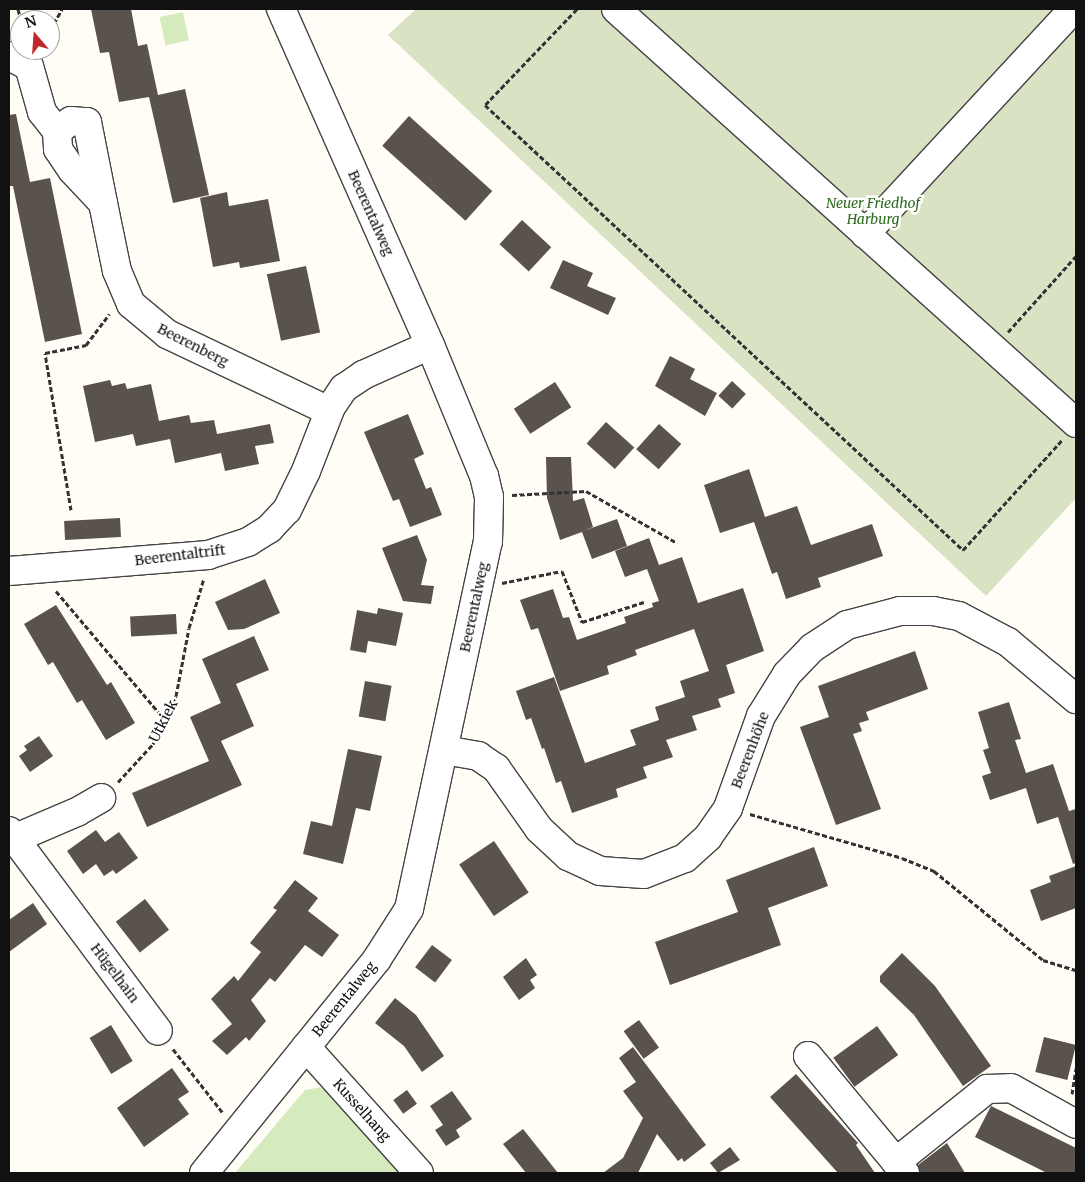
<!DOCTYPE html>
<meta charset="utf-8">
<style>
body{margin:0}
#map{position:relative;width:1085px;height:1182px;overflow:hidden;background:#fffdf5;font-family:Merriweather,serif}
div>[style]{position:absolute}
.green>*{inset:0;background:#d5ebbd;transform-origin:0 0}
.cemetery>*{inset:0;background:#d9e3c4}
.building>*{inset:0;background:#5a524d;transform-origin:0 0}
.path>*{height:3px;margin-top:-1.5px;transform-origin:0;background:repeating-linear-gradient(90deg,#333 0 5px,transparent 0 7.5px)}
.roads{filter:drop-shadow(1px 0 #444) drop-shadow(-1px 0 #444) drop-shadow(0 1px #444) drop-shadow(0 -1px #444)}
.minor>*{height:28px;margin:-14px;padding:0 14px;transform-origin:14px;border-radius:14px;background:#fff}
span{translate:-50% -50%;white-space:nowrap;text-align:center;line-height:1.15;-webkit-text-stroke:5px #fff;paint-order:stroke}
.park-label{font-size:14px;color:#2f6b1f;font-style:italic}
.street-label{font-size:14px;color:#111}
.frame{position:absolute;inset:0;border:10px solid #111;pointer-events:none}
.north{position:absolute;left:10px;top:10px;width:50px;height:50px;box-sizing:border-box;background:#fff;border:1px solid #a0a0a0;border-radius:50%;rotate:342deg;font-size:14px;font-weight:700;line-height:20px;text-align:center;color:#111}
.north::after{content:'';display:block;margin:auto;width:18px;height:22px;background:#c4262e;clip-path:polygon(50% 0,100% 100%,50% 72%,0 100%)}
</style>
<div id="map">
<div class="green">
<i style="left:183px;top:12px;width:29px;height:24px;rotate:78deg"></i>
<i style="clip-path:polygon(339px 1084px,419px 1173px,235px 1173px,305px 1090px)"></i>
</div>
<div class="cemetery">
<i style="clip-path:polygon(416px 9px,1076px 9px,1076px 498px,986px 596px,388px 35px)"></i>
</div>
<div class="building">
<i style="clip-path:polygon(91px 9px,131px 9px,138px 46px,147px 44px,158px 95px,185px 89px,209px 195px,173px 203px,149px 97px,119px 102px,109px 52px,100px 53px)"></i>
<i style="clip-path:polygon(16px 114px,30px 182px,50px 178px,82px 334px,45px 342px,13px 186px,9px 186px,9px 115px)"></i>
<i style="left:409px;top:116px;width:112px;height:40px;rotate:42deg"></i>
<i style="clip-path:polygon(227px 192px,229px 206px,268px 199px,280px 261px,240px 268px,239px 262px,213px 267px,200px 198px)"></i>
<i style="left:522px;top:220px;width:40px;height:33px;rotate:43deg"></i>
<i style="clip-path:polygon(563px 260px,593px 273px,587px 286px,616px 298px,608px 315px,550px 288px)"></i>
<i style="left:306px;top:266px;width:68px;height:40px;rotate:78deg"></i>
<i style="clip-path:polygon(670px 356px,695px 369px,690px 379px,717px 393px,705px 416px,655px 386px)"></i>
<i style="clip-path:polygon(110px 380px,112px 386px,125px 383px,127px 389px,151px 384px,159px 421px,189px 415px,191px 423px,214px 420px,217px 434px,270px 424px,274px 443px,255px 446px,259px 464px,225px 471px,221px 453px,175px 463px,170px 439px,136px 446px,133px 434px,95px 442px,83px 386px)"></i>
<i style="left:732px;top:381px;width:19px;height:20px;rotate:43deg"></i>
<i style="left:555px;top:382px;width:30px;height:49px;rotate:57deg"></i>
<i style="clip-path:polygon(408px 414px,424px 454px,414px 459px,426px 489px,431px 487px,442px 515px,410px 527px,399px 499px,393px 501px,364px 432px)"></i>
<i style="left:606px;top:422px;width:38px;height:29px;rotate:42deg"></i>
<i style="left:659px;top:424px;width:30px;height:34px;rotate:42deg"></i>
<i style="clip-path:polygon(546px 457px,571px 457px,573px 501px,584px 498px,593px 527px,583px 531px,617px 519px,627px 546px,592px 559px,582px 532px,560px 540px,547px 498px)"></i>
<i style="clip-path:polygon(749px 469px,765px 517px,797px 506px,811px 545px,872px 524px,883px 556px,818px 578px,821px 587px,786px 599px,777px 572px,772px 574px,754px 522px,720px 533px,704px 485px)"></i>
<i style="left:120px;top:518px;width:19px;height:56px;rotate:87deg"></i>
<i style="clip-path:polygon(417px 535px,427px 560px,421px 585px,434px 586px,431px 604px,403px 601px,382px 548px)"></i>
<i style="clip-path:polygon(649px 538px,659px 565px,682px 557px,698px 603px,743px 588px,764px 651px,726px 665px,735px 693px,718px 699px,721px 707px,692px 716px,697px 730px,666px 740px,673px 757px,643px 767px,647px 778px,616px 789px,618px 797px,572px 813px,561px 781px,556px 783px,544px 748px,542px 749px,531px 718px,526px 720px,516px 691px,554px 677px,585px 763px,636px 745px,630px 730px,659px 720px,655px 707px,685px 697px,680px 681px,709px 671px,694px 629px,635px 650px,637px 655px,607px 666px,609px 674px,560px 691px,538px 628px,531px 630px,520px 600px,553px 589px,563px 618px,569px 617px,577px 640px,626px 623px,624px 617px,653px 607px,652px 603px,659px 601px,647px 569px,625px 577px,615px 551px)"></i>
<i style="clip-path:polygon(265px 579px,280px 613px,244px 629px,228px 630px,215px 602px)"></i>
<i style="clip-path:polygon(56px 605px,107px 685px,111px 682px,135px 723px,106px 740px,82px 700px,77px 703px,53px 662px,48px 665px,24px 624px)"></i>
<i style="clip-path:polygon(378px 608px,403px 613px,396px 646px,368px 641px,366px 653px,350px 650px,357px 610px,377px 614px)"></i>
<i style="left:176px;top:614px;width:20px;height:46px;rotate:87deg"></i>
<i style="clip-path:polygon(254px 636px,269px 670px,236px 684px,254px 726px,221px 741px,242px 785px,147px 827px,132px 793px,209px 761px,190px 717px,221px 703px,202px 659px)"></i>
<i style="clip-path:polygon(915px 651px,928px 689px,866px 712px,869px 720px,859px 723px,862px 731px,853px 734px,881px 809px,836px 825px,800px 727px,829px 717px,818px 686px)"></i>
<i style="left:365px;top:681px;width:27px;height:36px;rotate:10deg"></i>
<i style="clip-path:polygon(1009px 702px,1021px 739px,1015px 740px,1026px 773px,1053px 764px,1069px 811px,1076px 809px,1076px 863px,1073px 864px,1058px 817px,1037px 824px,1026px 788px,990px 800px,982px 776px,991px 773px,983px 750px,989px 748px,978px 712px)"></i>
<i style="clip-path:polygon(39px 736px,53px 756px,30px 772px,19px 756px,27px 750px,24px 746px)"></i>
<i style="clip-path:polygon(348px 749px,382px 756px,370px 811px,356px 808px,343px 864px,303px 854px,311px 821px,332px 826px)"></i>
<i style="clip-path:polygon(96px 830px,105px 842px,119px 832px,138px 858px,116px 874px,113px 870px,104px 876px,96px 864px,83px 874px,67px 851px)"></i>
<i style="left:494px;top:841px;width:62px;height:42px;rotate:56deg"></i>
<i style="clip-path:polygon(814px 847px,828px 886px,768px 908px,781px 945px,670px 985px,655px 942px,738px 912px,726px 880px)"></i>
<i style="clip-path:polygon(1076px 866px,1076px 908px,1041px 921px,1030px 890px,1051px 882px,1049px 876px)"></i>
<i style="clip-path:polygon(295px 880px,318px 898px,308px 911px,339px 935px,322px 957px,305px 945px,275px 982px,270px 978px,251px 1000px,266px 1021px,249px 1041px,246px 1037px,227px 1055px,212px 1041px,232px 1024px,211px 999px,234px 976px,238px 981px,261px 952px,250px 943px,277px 910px,273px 908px)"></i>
<i style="left:145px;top:899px;width:39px;height:37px;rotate:52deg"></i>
<i style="clip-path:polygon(33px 903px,47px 924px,9px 952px,9px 920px)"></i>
<i style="left:432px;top:945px;width:25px;height:28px;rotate:37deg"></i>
<i style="clip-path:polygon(902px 953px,935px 986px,991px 1066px,963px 1086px,914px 1015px,880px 982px,880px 976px)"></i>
<i style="clip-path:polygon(526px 958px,537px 975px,530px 980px,535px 988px,519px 1000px,503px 977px)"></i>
<i style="clip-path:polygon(395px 998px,416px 1015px,444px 1056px,422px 1072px,404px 1046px,375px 1023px)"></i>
<i style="left:639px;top:1020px;width:34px;height:19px;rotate:54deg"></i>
<i style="left:111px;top:1025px;width:42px;height:25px;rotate:59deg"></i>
<i style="left:877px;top:1026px;width:36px;height:54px;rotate:54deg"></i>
<i style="left:1044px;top:1037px;width:33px;height:36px;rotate:14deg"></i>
<i style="clip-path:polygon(633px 1047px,706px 1145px,684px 1162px,682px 1158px,678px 1161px,657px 1134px,638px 1173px,603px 1173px,623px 1158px,643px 1118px,623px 1091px,636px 1082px,619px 1058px)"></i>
<i style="clip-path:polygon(172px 1068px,189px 1092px,178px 1099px,189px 1114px,144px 1147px,117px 1108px)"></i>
<i style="clip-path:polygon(796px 1074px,858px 1143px,856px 1145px,875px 1173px,838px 1173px,770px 1097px)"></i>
<i style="left:407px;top:1090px;width:17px;height:17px;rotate:54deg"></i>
<i style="clip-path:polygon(452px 1091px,472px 1119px,456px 1130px,460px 1137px,446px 1146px,435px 1130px,443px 1125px,430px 1106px)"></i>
<i style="clip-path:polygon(991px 1106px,1076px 1148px,1076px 1173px,1047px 1173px,975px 1137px)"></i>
<i style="clip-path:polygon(523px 1129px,558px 1173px,526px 1173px,503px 1144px)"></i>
<i style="clip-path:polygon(947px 1143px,965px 1173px,920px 1173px,918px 1165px)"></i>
<i style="clip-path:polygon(730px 1147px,740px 1160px,718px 1173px,710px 1163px)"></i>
</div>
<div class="path">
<i style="left:18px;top:9px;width:11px;rotate:75deg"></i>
<i style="left:577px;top:9px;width:133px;rotate:133.8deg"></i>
<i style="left:485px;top:105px;width:653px;rotate:42.95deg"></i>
<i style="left:963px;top:550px;width:148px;rotate:-48deg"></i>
<i style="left:50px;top:30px;width:24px;rotate:-60deg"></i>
<i style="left:1008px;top:332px;width:102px;rotate:-48.2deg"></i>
<i style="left:512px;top:495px;width:74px;rotate:-3.1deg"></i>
<i style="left:586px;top:491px;width:105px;rotate:29.7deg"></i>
<i style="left:71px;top:510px;width:159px;rotate:-99.4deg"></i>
<i style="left:45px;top:353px;width:42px;rotate:-11deg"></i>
<i style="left:86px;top:345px;width:39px;rotate:-53deg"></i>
<i style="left:502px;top:583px;width:61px;rotate:-11.3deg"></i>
<i style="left:562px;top:571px;width:55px;rotate:68.6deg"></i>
<i style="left:582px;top:622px;width:65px;rotate:-17.9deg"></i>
<i style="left:56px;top:591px;width:169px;rotate:49.8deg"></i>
<i style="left:118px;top:782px;width:52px;rotate:-47.4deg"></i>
<i style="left:153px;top:744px;width:53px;rotate:-64.4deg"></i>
<i style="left:176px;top:696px;width:69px;rotate:-79.2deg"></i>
<i style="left:189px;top:628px;width:52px;rotate:-73.3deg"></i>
<i style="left:750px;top:814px;width:158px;rotate:16.1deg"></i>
<i style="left:902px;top:858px;width:35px;rotate:22deg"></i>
<i style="left:934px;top:871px;width:141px;rotate:39.2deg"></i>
<i style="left:1043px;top:960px;width:34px;rotate:17deg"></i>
<i style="left:173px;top:1049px;width:81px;rotate:52deg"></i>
<i style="left:1072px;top:1094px;width:26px;rotate:-81deg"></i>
</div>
<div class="roads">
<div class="minor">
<i style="left:616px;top:9px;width:619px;rotate:41.99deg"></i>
<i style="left:9px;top:56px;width:22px;rotate:27deg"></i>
<i style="left:29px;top:66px;width:48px;rotate:74.2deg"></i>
<i style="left:42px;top:112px;width:24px;rotate:52deg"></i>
<i style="left:103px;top:203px;width:45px;rotate:-133.2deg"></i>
<i style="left:72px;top:170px;width:25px;rotate:-124deg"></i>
<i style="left:58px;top:149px;width:18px;rotate:-93deg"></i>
<i style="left:57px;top:131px;width:17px;rotate:-36deg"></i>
<i style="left:71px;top:121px;width:16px;rotate:4deg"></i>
<i style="left:87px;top:122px;width:83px;rotate:78.8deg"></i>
<i style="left:103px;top:203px;width:69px;rotate:78.4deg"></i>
<i style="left:117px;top:271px;width:36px;rotate:67deg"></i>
<i style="left:131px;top:304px;width:47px;rotate:39.8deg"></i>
<i style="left:167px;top:334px;width:179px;rotate:25.4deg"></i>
<i style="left:865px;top:234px;width:306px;rotate:-47.2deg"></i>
<i style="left:9px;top:571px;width:200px;rotate:-4.6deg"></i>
<i style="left:208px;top:555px;width:42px;rotate:-18deg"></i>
<i style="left:248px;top:542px;width:25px;rotate:-32deg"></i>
<i style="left:269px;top:529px;width:26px;rotate:-47deg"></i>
<i style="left:287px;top:510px;width:43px;rotate:-64deg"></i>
<i style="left:306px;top:471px;width:69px;rotate:-68.7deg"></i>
<i style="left:331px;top:407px;width:23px;rotate:-56deg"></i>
<i style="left:344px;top:388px;width:23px;rotate:-34deg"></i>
<i style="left:363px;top:375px;width:73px;rotate:-24.1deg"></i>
<i style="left:444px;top:750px;width:35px;rotate:10deg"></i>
<i style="left:478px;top:756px;width:22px;rotate:34deg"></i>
<i style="left:496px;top:768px;width:75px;rotate:54.8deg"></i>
<i style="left:539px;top:829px;width:40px;rotate:43deg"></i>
<i style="left:568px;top:856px;width:35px;rotate:25deg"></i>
<i style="left:600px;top:871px;width:44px;rotate:3.9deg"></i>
<i style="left:644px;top:874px;width:44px;rotate:-21.3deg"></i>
<i style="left:685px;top:858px;width:31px;rotate:-42deg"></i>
<i style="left:708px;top:837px;width:35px;rotate:-55deg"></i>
<i style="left:728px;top:808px;width:98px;rotate:-70.3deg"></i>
<i style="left:761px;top:716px;width:49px;rotate:-58.2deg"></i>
<i style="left:787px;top:674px;width:36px;rotate:-46deg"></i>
<i style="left:812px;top:648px;width:42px;rotate:-33.3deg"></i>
<i style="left:847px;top:625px;width:55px;rotate:-14.8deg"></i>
<i style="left:900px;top:611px;width:33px"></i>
<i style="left:933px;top:611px;width:26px;rotate:11deg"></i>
<i style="left:959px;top:616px;width:55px;rotate:28deg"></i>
<i style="left:1008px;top:642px;width:89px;rotate:40deg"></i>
<i style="left:9px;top:831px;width:249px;rotate:53.3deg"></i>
<i style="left:9px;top:841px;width:74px;rotate:-23.1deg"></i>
<i style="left:77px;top:812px;width:28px;rotate:-30deg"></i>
<i style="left:306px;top:1047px;width:169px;rotate:48.1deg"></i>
<i style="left:808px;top:1056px;width:138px;rotate:50.3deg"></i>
<i style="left:204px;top:1173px;width:275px;rotate:-51deg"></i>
<i style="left:377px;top:959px;width:59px;rotate:-57.4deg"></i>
<i style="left:409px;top:909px;width:375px;rotate:-77.9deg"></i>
<i style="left:488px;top:542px;width:45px;rotate:-88.7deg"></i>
<i style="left:489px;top:497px;width:22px;rotate:-103deg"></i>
<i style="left:484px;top:476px;width:142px;rotate:-112.4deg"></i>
<i style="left:430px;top:345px;width:368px;rotate:-113.9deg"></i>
<i style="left:905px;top:1173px;width:14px;rotate:-129deg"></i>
<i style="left:896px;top:1162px;width:117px;rotate:-38.7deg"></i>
<i style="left:987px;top:1089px;width:24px;rotate:-2deg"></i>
<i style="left:1011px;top:1088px;width:74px;rotate:29deg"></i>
</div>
</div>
<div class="park-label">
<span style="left:873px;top:211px">Neuer Friedhof<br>Harburg</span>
</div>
<div class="street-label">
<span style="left:371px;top:213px;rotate:66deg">Beerentalweg</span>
<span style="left:193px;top:345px;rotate:27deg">Beerenberg</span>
<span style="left:180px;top:555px;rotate:-7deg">Beerentaltrift</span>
<span style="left:474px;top:607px;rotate:-78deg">Beerentalweg</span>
<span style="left:163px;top:721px;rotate:-63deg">Utkiek</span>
<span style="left:750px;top:750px;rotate:-69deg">Beerenhöhe</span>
<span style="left:115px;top:973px;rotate:53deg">Hügelhain</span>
<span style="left:344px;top:999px;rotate:-51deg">Beerentalweg</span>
<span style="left:362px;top:1110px;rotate:48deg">Kusselhang</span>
</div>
<div class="frame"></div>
<div class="north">N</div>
</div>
